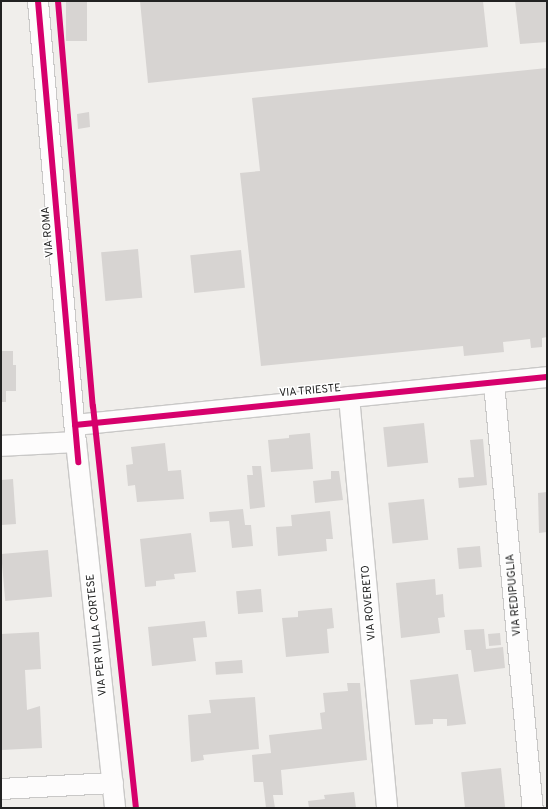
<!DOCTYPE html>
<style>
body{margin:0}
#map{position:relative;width:548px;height:809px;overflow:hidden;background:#f0eeeb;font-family:Overpass,sans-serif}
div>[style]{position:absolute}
.building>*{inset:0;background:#d7d4d2;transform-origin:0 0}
.roads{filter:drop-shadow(1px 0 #c9c8c7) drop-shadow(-1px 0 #c9c8c7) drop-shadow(0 1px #c9c8c7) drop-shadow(0 -1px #c9c8c7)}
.street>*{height:20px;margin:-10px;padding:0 10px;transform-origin:10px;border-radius:10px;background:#fdfcfc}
.cycleway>*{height:6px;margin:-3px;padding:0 3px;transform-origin:3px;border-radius:3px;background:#d6006c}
span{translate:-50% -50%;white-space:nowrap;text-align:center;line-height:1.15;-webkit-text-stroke:3px #fff;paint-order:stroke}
.street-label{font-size:11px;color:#222}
.frame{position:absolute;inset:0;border:2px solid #222;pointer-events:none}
</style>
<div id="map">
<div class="building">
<i style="left:66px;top:1px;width:21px;height:40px"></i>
<i style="clip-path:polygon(140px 1px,483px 1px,488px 47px,148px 83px)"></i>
<i style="clip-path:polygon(515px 1px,547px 1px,547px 42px,520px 44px)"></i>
<i style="clip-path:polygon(547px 68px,547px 337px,542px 338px,542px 347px,531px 348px,530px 339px,503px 342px,504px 352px,464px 356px,463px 346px,261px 366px,240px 173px,260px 171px,252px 98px)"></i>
<i style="clip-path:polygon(89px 112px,90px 127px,78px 129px,77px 114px)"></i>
<i style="left:138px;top:249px;width:49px;height:37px;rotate:85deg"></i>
<i style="left:241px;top:250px;width:38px;height:51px;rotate:84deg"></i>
<i style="clip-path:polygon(1px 351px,13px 351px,13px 365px,16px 365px,16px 391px,6px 391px,6px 402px,1px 402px)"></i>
<i style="left:424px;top:423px;width:40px;height:41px;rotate:84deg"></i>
<i style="clip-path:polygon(310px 433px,313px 469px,271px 472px,268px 440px,289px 438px,289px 435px)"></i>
<i style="clip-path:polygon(483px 439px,487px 485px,459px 488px,458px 478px,474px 477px,470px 440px)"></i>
<i style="clip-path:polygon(165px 443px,168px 471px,181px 470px,184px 499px,137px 502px,135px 485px,128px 486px,126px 465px,133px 464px,131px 447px)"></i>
<i style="clip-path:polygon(252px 466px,261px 466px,265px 507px,250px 509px,247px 475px,253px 475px)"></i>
<i style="clip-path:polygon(331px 471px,339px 471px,343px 500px,315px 503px,313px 481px,331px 479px)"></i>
<i style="clip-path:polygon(13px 479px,16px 524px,1px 525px,1px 480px)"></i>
<i style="clip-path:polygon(547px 492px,547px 532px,539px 533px,538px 493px)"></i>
<i style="left:424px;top:499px;width:41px;height:36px;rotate:84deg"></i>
<i style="clip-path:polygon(243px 509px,245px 525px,251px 525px,253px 546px,232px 548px,229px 521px,210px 522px,209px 512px)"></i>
<i style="clip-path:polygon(330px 511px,333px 539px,326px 539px,327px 551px,278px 556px,276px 527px,292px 526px,291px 515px)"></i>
<i style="clip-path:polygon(191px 533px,196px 572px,174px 574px,175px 579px,156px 581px,156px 586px,145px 587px,140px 539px)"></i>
<i style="left:480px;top:546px;width:21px;height:23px;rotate:85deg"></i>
<i style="left:48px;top:550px;width:47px;height:47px;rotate:85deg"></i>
<i style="clip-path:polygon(435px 579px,436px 595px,443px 594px,444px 611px,445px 617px,438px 618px,440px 633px,401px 638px,396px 583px)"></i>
<i style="left:261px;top:589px;width:23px;height:25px;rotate:85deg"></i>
<i style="clip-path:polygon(332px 608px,334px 628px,327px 629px,329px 653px,286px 657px,282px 618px,298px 617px,298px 611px)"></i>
<i style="clip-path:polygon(205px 621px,207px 637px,193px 638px,196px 661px,152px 666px,148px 627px)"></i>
<i style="clip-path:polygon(484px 629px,486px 649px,503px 647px,505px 668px,474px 672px,471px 650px,466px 650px,464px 630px)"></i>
<i style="clip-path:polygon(39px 632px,41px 669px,25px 670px,27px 710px,40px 706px,42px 748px,1px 750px,1px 634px)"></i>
<i style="left:500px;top:633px;width:12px;height:12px;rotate:85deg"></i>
<i style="left:242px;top:660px;width:13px;height:27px;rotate:86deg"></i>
<i style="clip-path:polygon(458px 674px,466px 724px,447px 726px,447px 719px,433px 719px,433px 724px,415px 725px,410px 680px)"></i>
<i style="clip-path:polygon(347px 683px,360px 683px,367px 760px,281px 770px,283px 795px,273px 795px,275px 808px,266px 808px,263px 782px,254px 782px,252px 755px,271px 753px,269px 735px,322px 729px,320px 713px,325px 712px,323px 693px,348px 691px)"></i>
<i style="clip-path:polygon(255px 697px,259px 749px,203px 755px,204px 760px,191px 762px,188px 715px,211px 713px,209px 700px)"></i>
<i style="left:501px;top:768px;width:40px;height:40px;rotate:84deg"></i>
<i style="clip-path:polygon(354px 792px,356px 808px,309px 808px,308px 801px,325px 799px,324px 795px)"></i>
</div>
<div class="roads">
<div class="street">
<i style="left:38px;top:1px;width:443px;rotate:85.1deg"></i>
<i style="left:76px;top:442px;width:368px;rotate:83.9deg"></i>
<i style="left:494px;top:383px;width:427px;rotate:84.8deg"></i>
<i style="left:349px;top:397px;width:413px;rotate:84.7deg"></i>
<i style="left:75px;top:425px;width:474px;rotate:-5.8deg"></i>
<i style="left:1px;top:446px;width:75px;rotate:-3.1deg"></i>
<i style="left:1px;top:789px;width:112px;rotate:-3.1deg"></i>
</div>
</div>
<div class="cycleway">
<i style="left:38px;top:1px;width:463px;rotate:85deg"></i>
<i style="left:58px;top:1px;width:407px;rotate:85.1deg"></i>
<i style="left:93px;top:406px;width:404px;rotate:83.9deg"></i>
<i style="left:75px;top:425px;width:474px;rotate:-5.8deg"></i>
</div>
<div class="street-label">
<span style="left:48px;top:232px;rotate:-95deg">VIA ROMA</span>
<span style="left:310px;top:391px;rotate:-5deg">VIA TRIESTE</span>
<span style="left:514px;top:595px;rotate:-95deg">VIA REDIPUGLIA</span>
<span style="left:369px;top:603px;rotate:-95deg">VIA ROVERETO</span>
<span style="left:97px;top:635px;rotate:-96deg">VIA PER VILLA CORTESE</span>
</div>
<div class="frame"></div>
</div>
